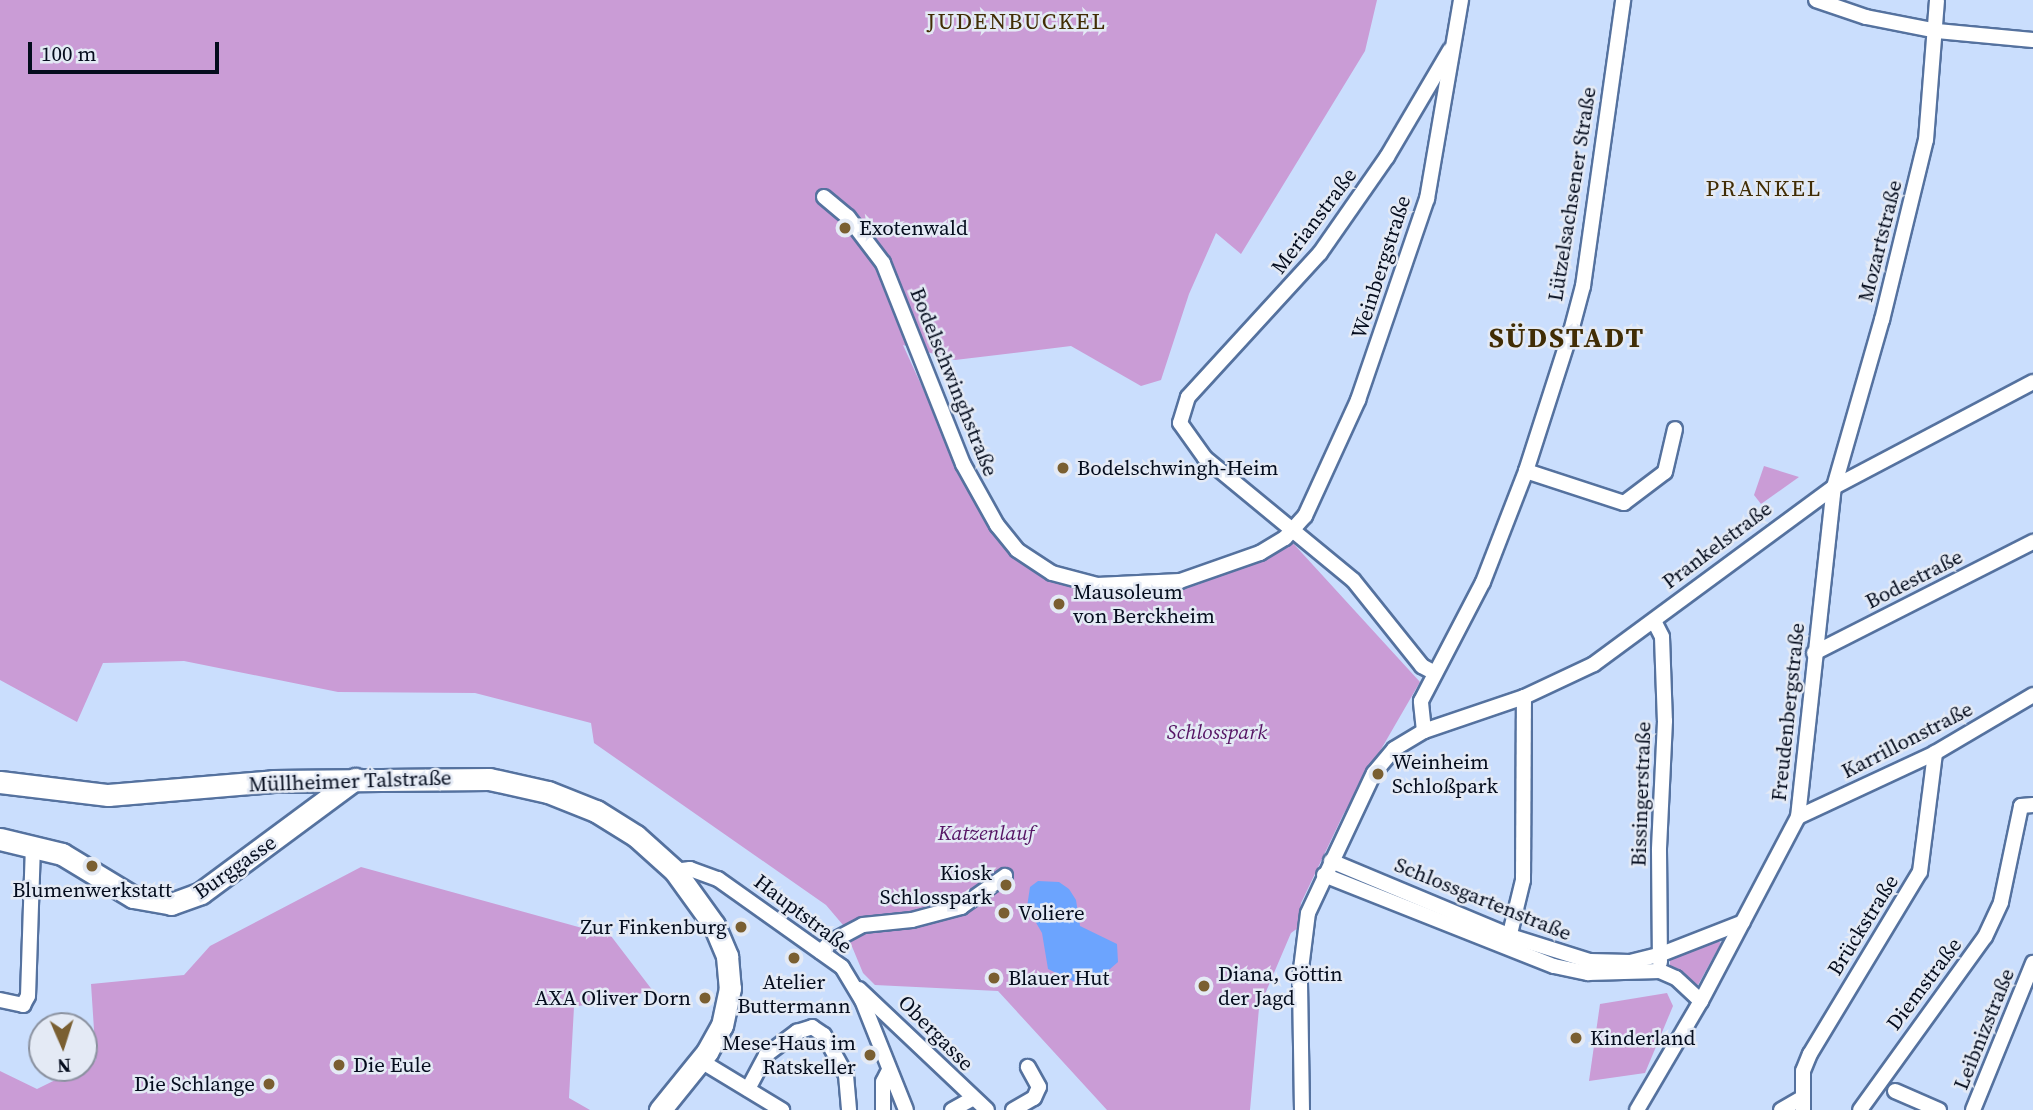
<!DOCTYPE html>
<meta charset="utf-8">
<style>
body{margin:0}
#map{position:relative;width:2033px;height:1110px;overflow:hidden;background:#cadefd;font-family:"Source Serif 4",serif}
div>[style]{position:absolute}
.green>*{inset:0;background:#ca9cd6}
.water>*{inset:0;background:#6ca4fe}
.roads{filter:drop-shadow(2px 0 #55729f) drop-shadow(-2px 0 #55729f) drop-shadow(0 2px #55729f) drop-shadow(0 -2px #55729f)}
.street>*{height:14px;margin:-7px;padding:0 7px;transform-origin:7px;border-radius:7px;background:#fff}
.secondary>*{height:21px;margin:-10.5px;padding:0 10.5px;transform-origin:10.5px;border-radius:10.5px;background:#fff}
.dots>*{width:19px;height:19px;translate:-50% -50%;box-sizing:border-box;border:4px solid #e4eaf5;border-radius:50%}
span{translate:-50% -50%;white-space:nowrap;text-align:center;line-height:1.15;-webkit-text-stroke:5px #e4eaf5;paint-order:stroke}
.street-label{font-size:21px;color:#040c1d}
.poi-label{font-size:21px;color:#040c1d}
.left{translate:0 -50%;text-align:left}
.right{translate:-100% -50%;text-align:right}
.park-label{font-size:21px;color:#551464;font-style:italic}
.neighbourhood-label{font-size:23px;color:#412d05;letter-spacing:2px}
.district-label{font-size:28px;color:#412d05;font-weight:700;letter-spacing:2px}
.north{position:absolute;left:28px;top:1012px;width:70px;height:70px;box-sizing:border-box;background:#e4eaf5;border:2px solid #8a919f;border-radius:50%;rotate:177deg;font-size:19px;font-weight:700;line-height:28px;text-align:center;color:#040c1d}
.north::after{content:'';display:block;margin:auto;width:24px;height:32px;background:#7a5f31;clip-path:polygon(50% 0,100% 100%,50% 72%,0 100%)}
.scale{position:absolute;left:28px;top:42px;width:191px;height:32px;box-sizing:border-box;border:4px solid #040c1d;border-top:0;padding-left:9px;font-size:21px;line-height:24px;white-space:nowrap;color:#040c1d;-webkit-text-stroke:5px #e4eaf5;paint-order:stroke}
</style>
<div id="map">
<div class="green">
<i style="clip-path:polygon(0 0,1377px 0,1365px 51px,1241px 254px,1216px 233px,1189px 294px,1161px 380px,1141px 386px,1071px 346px,955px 360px,903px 345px,955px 459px,1010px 550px,1028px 566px,1097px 591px,1146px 591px,1197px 585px,1259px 560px,1291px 541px,1420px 682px,1343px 815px,1301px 903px,1298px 928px,1291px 933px,1259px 1008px,1250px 1110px,1107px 1110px,998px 991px,875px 985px,863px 973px,843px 925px,826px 905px,594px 743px,591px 723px,475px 693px,338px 692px,184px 661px,103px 663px,77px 722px,0 680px)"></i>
<i style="clip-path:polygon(1764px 466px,1799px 477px,1761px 504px,1754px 495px)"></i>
<i style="clip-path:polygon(361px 867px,611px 936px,653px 991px,574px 1007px,569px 1098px,590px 1110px,0 1110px,0 1071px,37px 1089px,96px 1060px,91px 984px,184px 975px,210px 946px)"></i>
<i style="clip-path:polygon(1718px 941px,1721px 943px,1698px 985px,1670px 967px,1670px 959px)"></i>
<i style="clip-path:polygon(1667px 993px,1673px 1006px,1645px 1073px,1589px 1081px,1600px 1004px)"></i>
</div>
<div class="water">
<i style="clip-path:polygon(1038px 881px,1059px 882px,1069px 889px,1076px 900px,1080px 926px,1117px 944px,1118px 962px,1110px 969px,1079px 984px,1048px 969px,1042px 933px,1027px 907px,1030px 887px)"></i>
</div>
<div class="roads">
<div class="street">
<i style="left:1816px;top:0;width:53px;rotate:18.8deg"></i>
<i style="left:1866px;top:17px;width:72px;rotate:11.2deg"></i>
<i style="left:1937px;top:31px;width:96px;rotate:5.4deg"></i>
<i style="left:824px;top:197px;width:31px;rotate:40deg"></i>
<i style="left:848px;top:217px;width:58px;rotate:52.7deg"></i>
<i style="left:883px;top:263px;width:216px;rotate:68.3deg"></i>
<i style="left:963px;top:464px;width:70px;rotate:60.9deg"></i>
<i style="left:997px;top:525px;width:32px;rotate:51deg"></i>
<i style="left:1017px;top:550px;width:42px;rotate:33.3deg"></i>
<i style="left:1052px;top:573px;width:47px;rotate:14.9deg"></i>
<i style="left:1097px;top:585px;width:83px;rotate:-2.8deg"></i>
<i style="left:1180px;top:581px;width:85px;rotate:-19.3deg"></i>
<i style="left:1260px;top:553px;width:29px;rotate:-31deg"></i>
<i style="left:1285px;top:538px;width:30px;rotate:-48deg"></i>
<i style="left:1305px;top:516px;width:128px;rotate:-65.4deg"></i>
<i style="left:1358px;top:400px;width:213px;rotate:-71.1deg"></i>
<i style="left:1427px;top:199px;width:202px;rotate:-80.3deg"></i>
<i style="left:1526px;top:471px;width:103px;rotate:18.1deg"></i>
<i style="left:1624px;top:503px;width:51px;rotate:-37.1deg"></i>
<i style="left:1665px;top:472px;width:44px;rotate:-76.9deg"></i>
<i style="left:1654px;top:621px;width:18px;rotate:63deg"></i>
<i style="left:1662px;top:637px;width:84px;rotate:88deg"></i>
<i style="left:1665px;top:721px;width:129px;rotate:92.7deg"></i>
<i style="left:1659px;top:850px;width:112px;rotate:89.5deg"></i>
<i style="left:1814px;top:653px;width:246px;rotate:-26.9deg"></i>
<i style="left:1435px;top:673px;width:15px;rotate:-152deg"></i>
<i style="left:1422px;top:666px;width:110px;rotate:-128.7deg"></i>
<i style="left:1353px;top:580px;width:192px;rotate:-140.5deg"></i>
<i style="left:1205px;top:458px;width:43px;rotate:-125.5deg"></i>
<i style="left:1180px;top:423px;width:27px;rotate:-73deg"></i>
<i style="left:1188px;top:397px;width:195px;rotate:-47.5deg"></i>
<i style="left:1320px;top:253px;width:117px;rotate:-55.1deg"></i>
<i style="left:1387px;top:157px;width:124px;rotate:-59.5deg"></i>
<i style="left:1424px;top:731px;width:30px;rotate:-96deg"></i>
<i style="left:1421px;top:701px;width:134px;rotate:-62.5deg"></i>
<i style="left:1483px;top:582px;width:119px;rotate:-68.8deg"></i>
<i style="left:1526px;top:471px;width:147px;rotate:-72.2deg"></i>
<i style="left:1571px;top:331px;width:47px;rotate:-75.1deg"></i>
<i style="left:1583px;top:286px;width:289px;rotate:-82deg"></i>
<i style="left:1798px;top:817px;width:151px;rotate:-25deg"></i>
<i style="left:1935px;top:753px;width:114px;rotate:-30.6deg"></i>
<i style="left:1331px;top:861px;width:194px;rotate:22.7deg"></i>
<i style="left:1510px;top:936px;width:84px;rotate:17.4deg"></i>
<i style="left:1590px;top:961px;width:40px;rotate:1.4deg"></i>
<i style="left:1630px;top:962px;width:30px;rotate:-14deg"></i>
<i style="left:1659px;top:955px;width:90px;rotate:-21.4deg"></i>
<i style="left:675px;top:871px;width:15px;rotate:-8deg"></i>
<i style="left:690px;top:869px;width:30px;rotate:20deg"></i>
<i style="left:718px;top:879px;width:152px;rotate:35.4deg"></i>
<i style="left:842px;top:967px;width:39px;rotate:59deg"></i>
<i style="left:862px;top:1000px;width:118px;rotate:68.2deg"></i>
<i style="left:1324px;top:875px;width:247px;rotate:21.6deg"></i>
<i style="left:1554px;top:966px;width:35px;rotate:12deg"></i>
<i style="left:1588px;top:973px;width:72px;rotate:-1.6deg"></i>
<i style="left:1660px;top:971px;width:17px;rotate:24deg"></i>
<i style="left:1676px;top:978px;width:34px;rotate:43deg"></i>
<i style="left:1508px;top:942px;width:64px;rotate:-76.4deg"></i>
<i style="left:1523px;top:880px;width:183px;rotate:-89.7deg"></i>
<i style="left:821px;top:952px;width:12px;rotate:-48deg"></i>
<i style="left:829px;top:943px;width:38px;rotate:-28deg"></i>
<i style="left:863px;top:925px;width:49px;rotate:-5.8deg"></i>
<i style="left:912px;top:920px;width:51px;rotate:-14.9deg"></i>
<i style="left:961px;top:907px;width:54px;rotate:-35.2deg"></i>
<i style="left:859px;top:989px;width:176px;rotate:43.4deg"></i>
<i style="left:0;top:1000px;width:24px;rotate:12deg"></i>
<i style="left:23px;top:1005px;width:10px;rotate:-61deg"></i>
<i style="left:28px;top:996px;width:149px;rotate:-88.1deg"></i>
<i style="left:701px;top:1061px;width:95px;rotate:31.2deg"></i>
<i style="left:748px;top:1089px;width:38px;rotate:-62deg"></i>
<i style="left:766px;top:1055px;width:39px;rotate:-37deg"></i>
<i style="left:797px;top:1032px;width:16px;rotate:-18deg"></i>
<i style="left:812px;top:1027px;width:14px;rotate:34deg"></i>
<i style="left:824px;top:1035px;width:46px;rotate:61.2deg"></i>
<i style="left:846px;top:1075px;width:35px;rotate:85deg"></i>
<i style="left:1895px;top:1091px;width:48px;rotate:23.4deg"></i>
<i style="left:883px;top:1110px;width:28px;rotate:-90deg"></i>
<i style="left:883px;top:1082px;width:11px;rotate:-63deg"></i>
<i style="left:952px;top:1110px;width:23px;rotate:-29deg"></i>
<i style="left:1013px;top:1110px;width:24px;rotate:-30deg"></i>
<i style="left:1034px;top:1098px;width:12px;rotate:-66deg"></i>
<i style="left:1039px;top:1087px;width:23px;rotate:-119deg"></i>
<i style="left:1302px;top:1110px;width:133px;rotate:-90.9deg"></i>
<i style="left:1300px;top:977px;width:64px;rotate:-82.9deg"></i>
<i style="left:1308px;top:913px;width:155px;rotate:-64.8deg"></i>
<i style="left:1374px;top:773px;width:31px;rotate:-50deg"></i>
<i style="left:1394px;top:749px;width:35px;rotate:-31deg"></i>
<i style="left:1424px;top:731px;width:106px;rotate:-18.8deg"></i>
<i style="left:1524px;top:697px;width:77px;rotate:-25.2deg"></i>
<i style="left:1594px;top:664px;width:298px;rotate:-36.4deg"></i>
<i style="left:1834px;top:487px;width:225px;rotate:-27.8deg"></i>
<i style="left:1637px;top:1110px;width:126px;rotate:-59.6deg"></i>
<i style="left:1701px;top:1001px;width:208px;rotate:-62.2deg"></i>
<i style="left:1798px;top:817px;width:332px;rotate:-83.8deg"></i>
<i style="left:1834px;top:487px;width:174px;rotate:-74deg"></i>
<i style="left:1882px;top:320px;width:185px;rotate:-76.3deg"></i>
<i style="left:1926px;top:140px;width:140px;rotate:-85.5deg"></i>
<i style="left:1781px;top:1110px;width:24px;rotate:-30deg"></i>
<i style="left:1803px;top:1110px;width:39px;rotate:-90deg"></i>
<i style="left:1803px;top:1071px;width:18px;rotate:-68deg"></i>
<i style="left:1810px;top:1054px;width:213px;rotate:-58.9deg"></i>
<i style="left:1920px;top:872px;width:120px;rotate:-82.8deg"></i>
<i style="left:1860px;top:1110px;width:213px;rotate:-54.2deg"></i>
<i style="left:1985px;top:937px;width:38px;rotate:-65deg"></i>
<i style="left:2001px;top:902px;width:98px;rotate:-78.2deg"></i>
<i style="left:2021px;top:806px;width:12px;rotate:-5deg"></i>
<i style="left:1973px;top:1110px;width:159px;rotate:-67.8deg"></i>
</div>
<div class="secondary">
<i style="left:0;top:782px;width:109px;rotate:6.9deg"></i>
<i style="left:108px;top:795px;width:166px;rotate:-4.8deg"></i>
<i style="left:273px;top:781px;width:216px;rotate:-0.5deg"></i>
<i style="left:489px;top:779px;width:60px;rotate:12.4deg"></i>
<i style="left:548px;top:792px;width:52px;rotate:21.6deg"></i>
<i style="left:596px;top:811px;width:47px;rotate:32deg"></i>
<i style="left:636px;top:836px;width:52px;rotate:41.9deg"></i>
<i style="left:675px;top:871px;width:67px;rotate:54.2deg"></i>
<i style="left:714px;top:925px;width:34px;rotate:67deg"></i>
<i style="left:727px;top:956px;width:32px;rotate:85deg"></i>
<i style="left:730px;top:988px;width:38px;rotate:102deg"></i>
<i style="left:722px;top:1025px;width:31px;rotate:119deg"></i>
<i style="left:707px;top:1052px;width:75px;rotate:129deg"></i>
<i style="left:0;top:839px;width:64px;rotate:13.6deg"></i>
<i style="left:62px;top:854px;width:83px;rotate:31.2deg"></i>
<i style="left:133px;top:897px;width:39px;rotate:10deg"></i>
<i style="left:171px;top:904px;width:32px;rotate:-20deg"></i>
<i style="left:201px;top:893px;width:192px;rotate:-36.5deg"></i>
</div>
</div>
<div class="dots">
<i style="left:845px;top:228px;background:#7a5f31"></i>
<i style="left:1063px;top:468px;background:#7a5f31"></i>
<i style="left:1059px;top:604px;background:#7a5f31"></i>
<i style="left:1378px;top:774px;background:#7a5f31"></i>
<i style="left:92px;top:866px;background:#7a5f31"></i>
<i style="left:1006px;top:885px;background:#7a5f31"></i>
<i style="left:1004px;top:913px;background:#7a5f31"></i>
<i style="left:741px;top:927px;background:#7a5f31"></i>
<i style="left:794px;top:958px;background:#7a5f31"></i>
<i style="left:994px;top:978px;background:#7a5f31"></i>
<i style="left:1204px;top:986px;background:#7a5f31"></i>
<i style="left:705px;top:998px;background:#7a5f31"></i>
<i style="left:1576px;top:1038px;background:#7a5f31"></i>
<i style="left:870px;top:1055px;background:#7a5f31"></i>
<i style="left:339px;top:1065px;background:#7a5f31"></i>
<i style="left:269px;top:1084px;background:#7a5f31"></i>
</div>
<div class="street-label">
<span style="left:1572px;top:194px;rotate:-81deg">Lützelsachsener Straße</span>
<span style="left:1314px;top:221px;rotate:-53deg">Merianstraße</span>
<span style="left:1880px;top:241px;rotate:-76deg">Mozartstraße</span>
<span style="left:1381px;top:267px;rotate:-72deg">Weinbergstraße</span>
<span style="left:954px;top:382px;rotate:68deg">Bodelschwinghstraße</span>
<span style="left:1717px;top:545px;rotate:-37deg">Prankelstraße</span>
<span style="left:1914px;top:579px;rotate:-27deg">Bodestraße</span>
<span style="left:1788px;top:712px;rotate:-84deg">Freudenbergstraße</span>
<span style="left:1907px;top:740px;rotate:-27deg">Karrillonstraße</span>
<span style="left:350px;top:781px;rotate:-2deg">Müllheimer Talstraße</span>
<span style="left:1641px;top:794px;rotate:-88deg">Bissingerstraße</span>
<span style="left:235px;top:867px;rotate:-35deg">Burggasse</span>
<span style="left:1483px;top:899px;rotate:22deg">Schlossgartenstraße</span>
<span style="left:803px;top:914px;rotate:37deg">Hauptstraße</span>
<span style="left:1863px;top:925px;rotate:-58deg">Brückstraße</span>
<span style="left:1924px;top:984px;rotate:-53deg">Diemstraße</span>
<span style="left:1984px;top:1029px;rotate:-68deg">Leibnizstraße</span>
<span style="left:936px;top:1033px;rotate:45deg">Obergasse</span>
</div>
<div class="poi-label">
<span class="left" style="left:859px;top:228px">Exotenwald</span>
<span class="left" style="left:1077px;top:468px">Bodelschwingh-Heim</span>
<span class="left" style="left:1073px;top:604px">Mausoleum<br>von Berckheim</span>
<span class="left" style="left:1392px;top:774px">Weinheim<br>Schloßpark</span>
<span class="right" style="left:992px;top:885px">Kiosk<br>Schlosspark</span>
<span style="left:92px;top:890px">Blumenwerkstatt</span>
<span class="left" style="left:1018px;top:913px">Voliere</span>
<span class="right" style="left:727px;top:927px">Zur Finkenburg</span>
<span class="left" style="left:1218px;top:986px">Diana, Göttin<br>der Jagd</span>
<span class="left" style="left:1008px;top:978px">Blauer Hut</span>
<span style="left:794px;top:994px">Atelier<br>Buttermann</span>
<span class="right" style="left:691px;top:998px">AXA Oliver Dorn</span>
<span class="left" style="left:1590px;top:1038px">Kinderland</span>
<span class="right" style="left:856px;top:1055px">Mese-Haus im<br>Ratskeller</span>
<span class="left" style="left:353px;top:1065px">Die Eule</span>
<span class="right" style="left:255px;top:1084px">Die Schlange</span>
</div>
<div class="park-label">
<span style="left:1217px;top:732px">Schlosspark</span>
<span style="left:986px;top:833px">Katzenlauf</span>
</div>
<div class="neighbourhood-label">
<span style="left:1017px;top:21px">JUDENBUCKEL</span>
<span style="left:1764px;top:188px">PRANKEL</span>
</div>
<div class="district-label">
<span style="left:1567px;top:337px">SÜDSTADT</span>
</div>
<div class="north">N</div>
<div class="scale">100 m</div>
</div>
